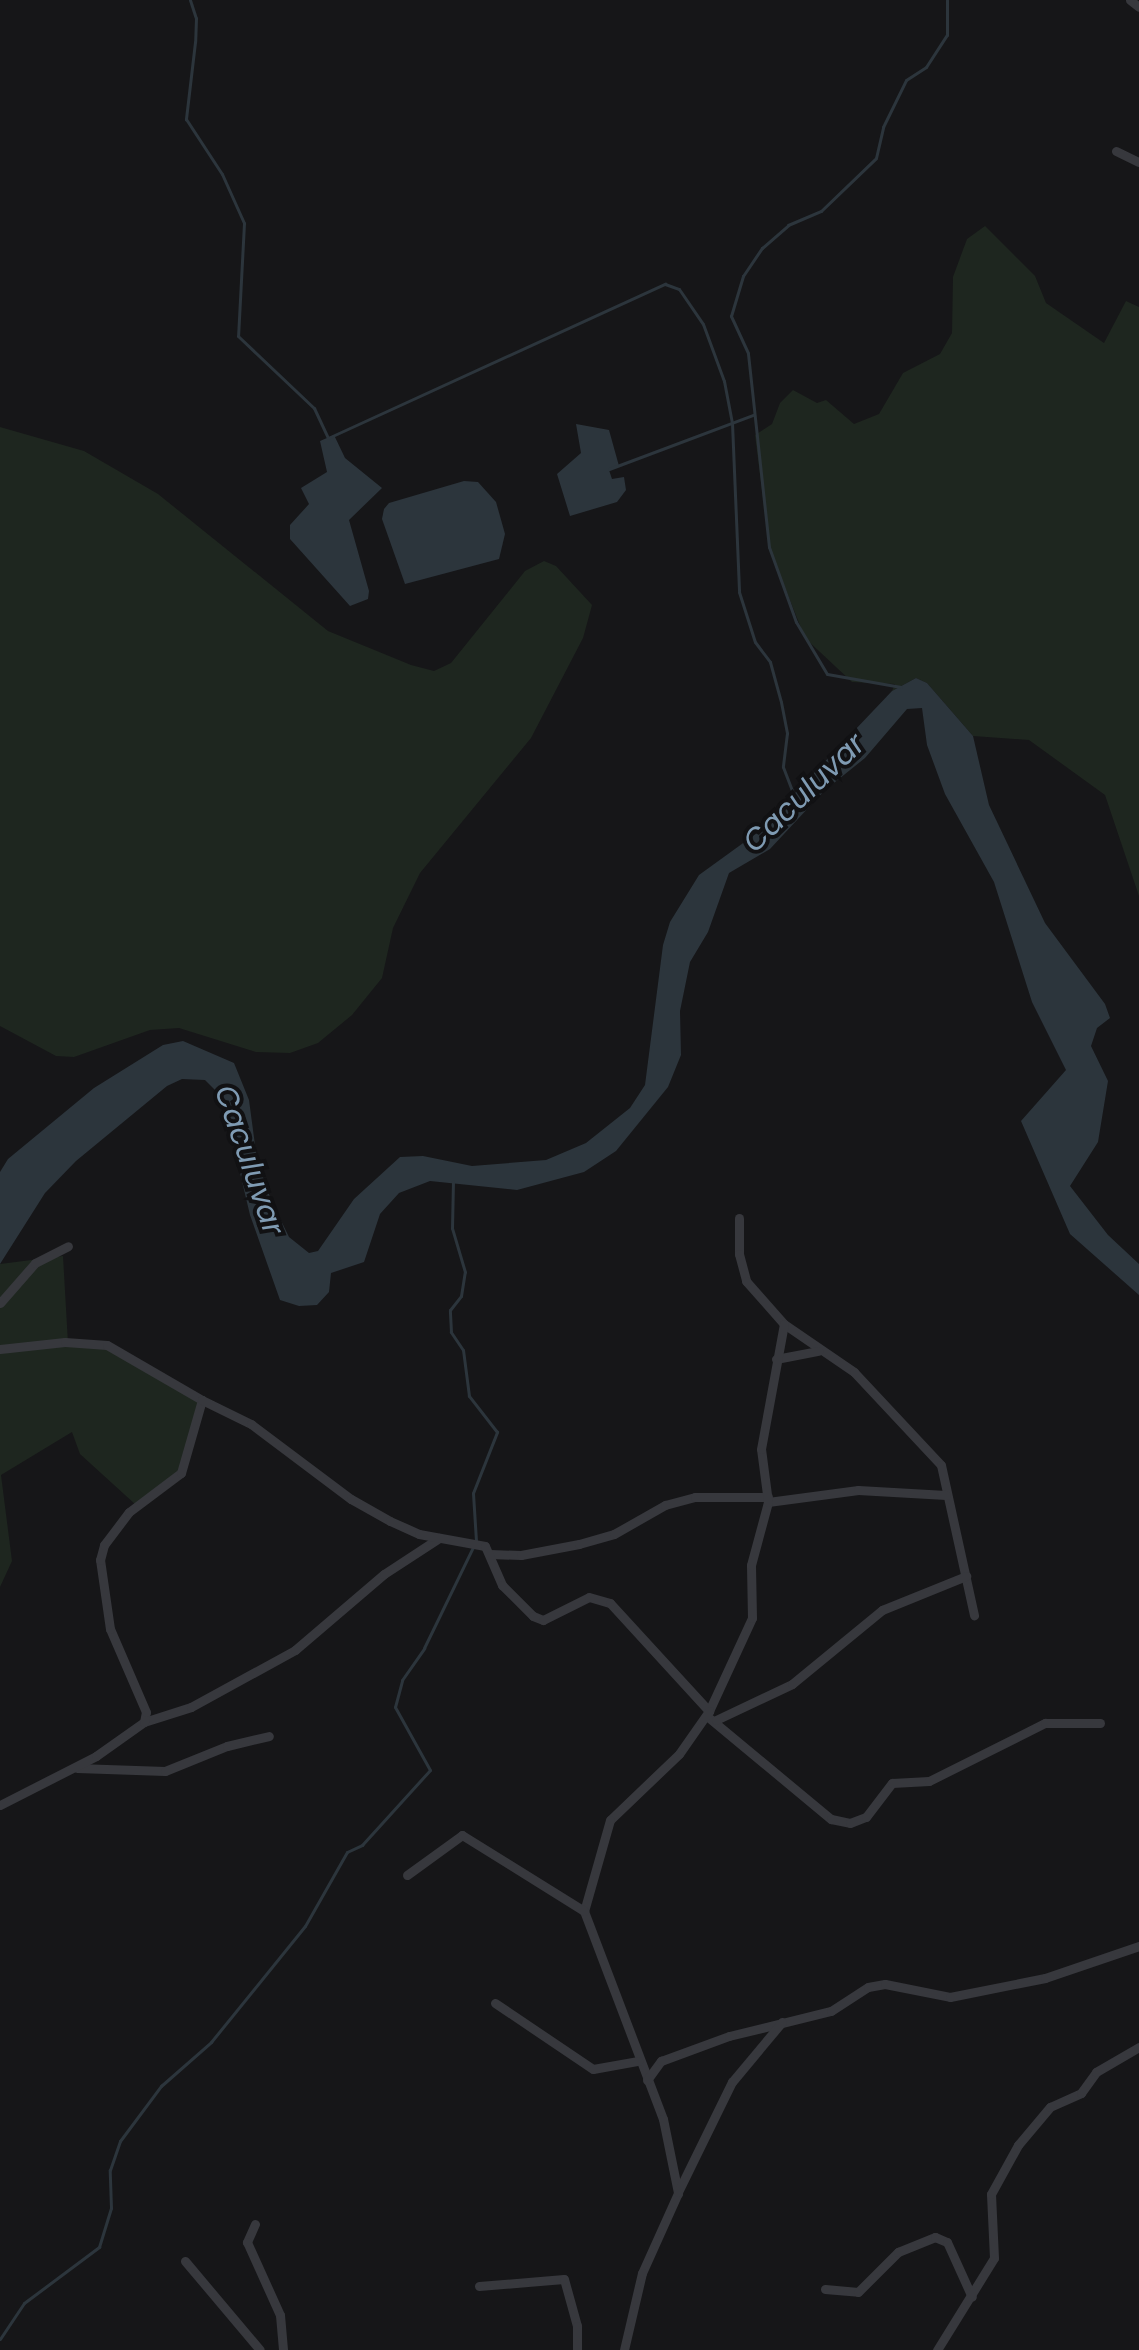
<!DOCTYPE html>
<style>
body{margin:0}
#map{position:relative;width:1139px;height:2350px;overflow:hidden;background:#161618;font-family:Poppins,sans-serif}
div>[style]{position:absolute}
.green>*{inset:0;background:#1e261f}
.water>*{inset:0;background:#2c353c}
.stream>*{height:3px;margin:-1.5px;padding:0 1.5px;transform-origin:1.5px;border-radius:1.5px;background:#2c353c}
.minor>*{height:9px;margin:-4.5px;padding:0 4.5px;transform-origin:4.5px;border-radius:4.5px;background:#37383d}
span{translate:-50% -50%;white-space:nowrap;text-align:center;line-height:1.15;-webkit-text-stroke:8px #111113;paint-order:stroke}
.water-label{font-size:30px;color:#7f9bb3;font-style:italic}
</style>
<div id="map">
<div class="green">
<i style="clip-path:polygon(985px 226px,1035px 276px,1046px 303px,1104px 343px,1126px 301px,1139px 307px,1139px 896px,1105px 795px,1029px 740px,973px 736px,927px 683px,916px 678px,892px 691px,895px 684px,852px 682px,805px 638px,769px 547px,755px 435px,772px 424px,780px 403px,793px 390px,817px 403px,826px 400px,854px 424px,879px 414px,903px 373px,940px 354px,952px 333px,953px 277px,967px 239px)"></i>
<i style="clip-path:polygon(0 427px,84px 451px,158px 494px,328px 631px,411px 665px,434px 671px,451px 663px,525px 571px,544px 561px,556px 566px,592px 605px,583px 638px,531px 738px,420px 873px,393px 928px,382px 978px,352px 1015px,318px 1043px,290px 1053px,256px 1052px,179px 1028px,150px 1030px,74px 1057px,56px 1056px,0 1026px)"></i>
<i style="clip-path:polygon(63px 1256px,68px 1343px,101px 1344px,202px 1400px,181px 1473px,136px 1505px,80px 1454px,72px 1432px,1px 1475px,12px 1561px,0 1587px,0 1264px)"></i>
</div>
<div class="water">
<i style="clip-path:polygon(576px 424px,609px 430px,619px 466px,609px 470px,612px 479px,624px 477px,626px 490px,617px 502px,570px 516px,557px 474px,581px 453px)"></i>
<i style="clip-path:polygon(334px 435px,345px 458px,382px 488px,349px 520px,369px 591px,368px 599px,350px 606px,290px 539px,290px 525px,309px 504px,301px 488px,327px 472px,320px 441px)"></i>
<i style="clip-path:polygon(464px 481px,478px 482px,496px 502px,505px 534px,499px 559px,405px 584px,382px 519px,384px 509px,389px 503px)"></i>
<i style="clip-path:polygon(916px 678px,927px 683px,973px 736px,989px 805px,1045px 923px,1105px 1004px,1110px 1018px,1097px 1028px,1091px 1046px,1108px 1081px,1098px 1142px,1070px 1186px,1108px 1235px,1139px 1264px,1139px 1295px,1070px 1234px,1021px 1121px,1066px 1070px,1032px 1002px,994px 882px,945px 794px,927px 745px,922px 708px,907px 709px,865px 758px,824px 791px,770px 849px,729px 873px,708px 932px,690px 962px,680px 1011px,681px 1055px,668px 1087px,616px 1151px,584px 1172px,517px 1190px,430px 1181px,399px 1193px,380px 1214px,364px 1262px,331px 1273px,329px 1292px,317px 1305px,299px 1306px,280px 1300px,250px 1215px,222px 1097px,205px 1080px,182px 1079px,167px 1086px,76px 1161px,45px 1193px,0 1264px,0 1172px,8px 1159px,94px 1088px,163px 1045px,183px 1041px,234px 1063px,249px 1100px,257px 1160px,271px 1200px,289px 1237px,309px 1253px,318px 1251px,354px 1199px,400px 1157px,423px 1156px,472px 1166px,546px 1160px,586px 1143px,630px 1108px,645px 1085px,663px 945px,670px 922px,699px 875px,757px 833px,892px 691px)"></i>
</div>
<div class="stream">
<i style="left:190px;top:0;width:19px;rotate:72deg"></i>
<i style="left:196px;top:18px;width:24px;rotate:92deg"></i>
<i style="left:195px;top:42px;width:78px;rotate:96.7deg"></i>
<i style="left:186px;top:119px;width:66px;rotate:56.8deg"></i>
<i style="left:222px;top:174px;width:54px;rotate:65.8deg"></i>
<i style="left:244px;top:223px;width:113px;rotate:93deg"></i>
<i style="left:238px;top:336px;width:105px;rotate:43.5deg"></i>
<i style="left:314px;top:408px;width:33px;rotate:65deg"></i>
<i style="left:328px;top:438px;width:371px;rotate:-24.6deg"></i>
<i style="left:665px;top:284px;width:15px;rotate:20deg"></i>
<i style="left:679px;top:289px;width:42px;rotate:55.6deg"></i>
<i style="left:703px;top:324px;width:61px;rotate:69.8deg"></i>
<i style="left:724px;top:381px;width:43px;rotate:79.2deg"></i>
<i style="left:732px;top:423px;width:169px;rotate:87.6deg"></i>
<i style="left:739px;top:592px;width:52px;rotate:72.3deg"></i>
<i style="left:755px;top:642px;width:25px;rotate:53deg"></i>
<i style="left:770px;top:662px;width:41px;rotate:74.6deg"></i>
<i style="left:781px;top:702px;width:32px;rotate:79deg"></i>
<i style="left:787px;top:733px;width:34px;rotate:97deg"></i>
<i style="left:783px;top:767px;width:30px;rotate:69deg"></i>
<i style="left:609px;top:469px;width:154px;rotate:-20.6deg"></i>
<i style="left:901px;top:687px;width:75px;rotate:-170deg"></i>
<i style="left:827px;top:674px;width:61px;rotate:-120.8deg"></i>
<i style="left:796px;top:622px;width:80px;rotate:-109.8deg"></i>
<i style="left:769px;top:547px;width:195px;rotate:-96.2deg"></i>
<i style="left:748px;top:353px;width:41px;rotate:-114.7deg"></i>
<i style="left:731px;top:316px;width:42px;rotate:-73.3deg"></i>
<i style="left:743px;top:276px;width:34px;rotate:-56deg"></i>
<i style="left:762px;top:248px;width:35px;rotate:-41deg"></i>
<i style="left:788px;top:225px;width:36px;rotate:-23deg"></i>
<i style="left:821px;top:211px;width:76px;rotate:-43.9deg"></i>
<i style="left:876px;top:158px;width:32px;rotate:-77deg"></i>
<i style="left:883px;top:127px;width:52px;rotate:-63.9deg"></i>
<i style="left:906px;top:80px;width:24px;rotate:-33deg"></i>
<i style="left:926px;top:67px;width:38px;rotate:-57deg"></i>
<i style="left:947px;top:35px;width:35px;rotate:-90deg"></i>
<i style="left:0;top:2339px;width:43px;rotate:-56.3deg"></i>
<i style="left:24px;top:2303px;width:94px;rotate:-36.7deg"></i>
<i style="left:99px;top:2247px;width:41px;rotate:-72.9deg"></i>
<i style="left:111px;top:2208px;width:38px;rotate:-92deg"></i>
<i style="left:110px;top:2170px;width:31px;rotate:-71deg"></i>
<i style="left:120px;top:2141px;width:69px;rotate:-53.3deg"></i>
<i style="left:161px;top:2086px;width:67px;rotate:-41.3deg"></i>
<i style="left:211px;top:2042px;width:149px;rotate:-51deg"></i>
<i style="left:305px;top:1926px;width:85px;rotate:-60.4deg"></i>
<i style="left:347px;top:1852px;width:17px;rotate:-25deg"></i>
<i style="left:362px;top:1845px;width:101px;rotate:-47.8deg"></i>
<i style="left:430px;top:1770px;width:72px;rotate:-119.1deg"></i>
<i style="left:395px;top:1707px;width:28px;rotate:-75deg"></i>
<i style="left:402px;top:1680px;width:39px;rotate:-55deg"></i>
<i style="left:424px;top:1648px;width:119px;rotate:-64.1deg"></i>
<i style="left:476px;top:1541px;width:48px;rotate:-93.6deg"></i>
<i style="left:473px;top:1493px;width:66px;rotate:-68.5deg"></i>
<i style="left:497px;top:1432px;width:46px;rotate:-127.9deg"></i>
<i style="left:469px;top:1396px;width:46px;rotate:-97.4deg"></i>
<i style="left:463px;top:1350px;width:22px;rotate:-124deg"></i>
<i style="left:451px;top:1332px;width:22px;rotate:-93deg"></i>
<i style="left:450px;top:1310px;width:18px;rotate:-52deg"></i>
<i style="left:461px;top:1296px;width:24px;rotate:-81deg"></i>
<i style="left:465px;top:1272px;width:46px;rotate:-106.5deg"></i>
<i style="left:452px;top:1228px;width:47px;rotate:-88.8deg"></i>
</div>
<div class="minor">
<i style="left:1130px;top:0;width:11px;rotate:38deg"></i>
<i style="left:1116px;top:151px;width:25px;rotate:26deg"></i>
<i style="left:739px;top:1218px;width:36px;rotate:90deg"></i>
<i style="left:739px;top:1254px;width:28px;rotate:75deg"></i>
<i style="left:746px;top:1281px;width:57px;rotate:48.5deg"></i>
<i style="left:784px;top:1324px;width:85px;rotate:34.4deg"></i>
<i style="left:854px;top:1372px;width:127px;rotate:46.9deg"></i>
<i style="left:941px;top:1465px;width:154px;rotate:77.6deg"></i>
<i style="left:0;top:1303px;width:53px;rotate:-48.8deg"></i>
<i style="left:35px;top:1263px;width:37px;rotate:-27deg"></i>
<i style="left:0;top:1349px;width:65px;rotate:-6.1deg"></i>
<i style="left:65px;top:1342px;width:42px;rotate:4.1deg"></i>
<i style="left:107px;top:1345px;width:110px;rotate:30.1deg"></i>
<i style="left:776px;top:1359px;width:43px;rotate:-10.8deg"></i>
<i style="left:768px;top:1502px;width:91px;rotate:-7.6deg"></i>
<i style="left:858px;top:1490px;width:88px;rotate:3.3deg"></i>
<i style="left:490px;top:1554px;width:31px;rotate:2deg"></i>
<i style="left:521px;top:1555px;width:59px;rotate:-10.7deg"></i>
<i style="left:579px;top:1544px;width:36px;rotate:-16deg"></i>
<i style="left:614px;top:1534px;width:59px;rotate:-29.6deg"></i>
<i style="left:665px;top:1505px;width:31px;rotate:-15deg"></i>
<i style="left:695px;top:1497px;width:73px"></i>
<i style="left:709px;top:1711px;width:102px;rotate:-65.2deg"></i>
<i style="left:752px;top:1618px;width:53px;rotate:-91.1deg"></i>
<i style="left:751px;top:1565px;width:65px;rotate:-74.9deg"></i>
<i style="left:768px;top:1502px;width:53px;rotate:-97.5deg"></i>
<i style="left:761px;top:1449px;width:127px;rotate:-79.6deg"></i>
<i style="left:708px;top:1717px;width:160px;rotate:39.7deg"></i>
<i style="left:831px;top:1819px;width:19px;rotate:12deg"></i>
<i style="left:850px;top:1823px;width:17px;rotate:-21deg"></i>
<i style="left:866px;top:1817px;width:43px;rotate:-52.6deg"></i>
<i style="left:892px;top:1783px;width:37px;rotate:-3deg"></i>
<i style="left:929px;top:1781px;width:130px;rotate:-26.6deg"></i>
<i style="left:1045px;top:1723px;width:55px"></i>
<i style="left:716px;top:1720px;width:84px;rotate:-25.3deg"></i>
<i style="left:792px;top:1684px;width:117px;rotate:-39.4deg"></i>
<i style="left:882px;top:1610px;width:91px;rotate:-22deg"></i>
<i style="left:144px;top:1722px;width:49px;rotate:-17.7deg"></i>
<i style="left:191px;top:1707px;width:119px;rotate:-28.7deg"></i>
<i style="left:295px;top:1650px;width:117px;rotate:-40.5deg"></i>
<i style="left:384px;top:1574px;width:66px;rotate:-33.2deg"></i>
<i style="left:77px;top:1768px;width:88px;rotate:2deg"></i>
<i style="left:165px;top:1771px;width:67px;rotate:-22deg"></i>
<i style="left:227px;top:1746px;width:43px;rotate:-13.4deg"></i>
<i style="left:0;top:1805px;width:108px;rotate:-27deg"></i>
<i style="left:96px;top:1756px;width:59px;rotate:-35.3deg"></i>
<i style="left:144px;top:1722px;width:10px;rotate:-79deg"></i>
<i style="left:146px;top:1712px;width:90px;rotate:-113.4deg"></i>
<i style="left:110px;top:1629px;width:70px;rotate:-98.2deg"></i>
<i style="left:100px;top:1560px;width:16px;rotate:-75deg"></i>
<i style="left:104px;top:1545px;width:41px;rotate:-52.9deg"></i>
<i style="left:129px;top:1512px;width:65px;rotate:-36.9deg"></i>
<i style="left:181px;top:1473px;width:76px;rotate:-74deg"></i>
<i style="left:202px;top:1400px;width:55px;rotate:26.1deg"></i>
<i style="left:251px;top:1424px;width:125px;rotate:36.9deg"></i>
<i style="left:351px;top:1499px;width:45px;rotate:29.4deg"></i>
<i style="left:390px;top:1521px;width:32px;rotate:24deg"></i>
<i style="left:419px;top:1534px;width:67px;rotate:10.3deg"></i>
<i style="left:485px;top:1546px;width:43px;rotate:66.4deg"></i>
<i style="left:502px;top:1585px;width:44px;rotate:45deg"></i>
<i style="left:533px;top:1616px;width:11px;rotate:22deg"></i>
<i style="left:543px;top:1620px;width:51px;rotate:-26.6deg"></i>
<i style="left:589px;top:1597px;width:22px;rotate:16deg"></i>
<i style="left:610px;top:1603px;width:147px;rotate:47.5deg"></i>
<i style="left:709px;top:1711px;width:52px;rotate:124.9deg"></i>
<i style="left:679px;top:1754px;width:95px;rotate:136.3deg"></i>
<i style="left:610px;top:1820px;width:95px;rotate:105.9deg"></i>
<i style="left:584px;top:1911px;width:222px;rotate:69.2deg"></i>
<i style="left:663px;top:2119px;width:76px;rotate:78.5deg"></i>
<i style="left:678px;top:2193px;width:88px;rotate:114.2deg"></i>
<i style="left:642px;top:2273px;width:79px;rotate:103.2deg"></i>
<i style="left:407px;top:1875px;width:68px;rotate:-36deg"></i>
<i style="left:462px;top:1835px;width:144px;rotate:31.9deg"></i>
<i style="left:495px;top:2003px;width:118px;rotate:34deg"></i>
<i style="left:593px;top:2069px;width:46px;rotate:-10.1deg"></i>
<i style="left:647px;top:2080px;width:24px;rotate:-54deg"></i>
<i style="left:661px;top:2061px;width:72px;rotate:-20.2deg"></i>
<i style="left:729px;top:2036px;width:105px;rotate:-13.8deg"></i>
<i style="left:831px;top:2011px;width:44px;rotate:-33deg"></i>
<i style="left:868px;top:1987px;width:17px;rotate:-10deg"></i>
<i style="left:885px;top:1984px;width:66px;rotate:11.3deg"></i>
<i style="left:950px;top:1997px;width:97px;rotate:-11.3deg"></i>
<i style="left:1045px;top:1978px;width:99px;rotate:-18.8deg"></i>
<i style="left:678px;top:2192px;width:123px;rotate:-63.9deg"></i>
<i style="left:732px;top:2082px;width:78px;rotate:-50.2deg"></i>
<i style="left:255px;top:2224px;width:20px;rotate:114deg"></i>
<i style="left:247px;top:2242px;width:80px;rotate:65.7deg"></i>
<i style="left:280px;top:2315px;width:35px;rotate:85deg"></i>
<i style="left:185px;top:2261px;width:116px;rotate:49.9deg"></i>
<i style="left:479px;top:2286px;width:85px;rotate:-4.7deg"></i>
<i style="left:564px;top:2279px;width:49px;rotate:74.5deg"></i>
<i style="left:577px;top:2326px;width:24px;rotate:90deg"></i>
<i style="left:825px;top:2289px;width:33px;rotate:5deg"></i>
<i style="left:858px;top:2292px;width:57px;rotate:-45deg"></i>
<i style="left:898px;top:2252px;width:40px;rotate:-22deg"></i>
<i style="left:935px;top:2237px;width:13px;rotate:23deg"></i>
<i style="left:947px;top:2242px;width:60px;rotate:65.6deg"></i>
<i style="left:937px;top:2350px;width:108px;rotate:-58.2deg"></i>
<i style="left:994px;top:2258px;width:64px;rotate:-92.7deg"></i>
<i style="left:991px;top:2194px;width:56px;rotate:-61.1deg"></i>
<i style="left:1018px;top:2145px;width:50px;rotate:-49.9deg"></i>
<i style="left:1050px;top:2107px;width:34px;rotate:-24deg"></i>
<i style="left:1081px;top:2093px;width:26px;rotate:-54deg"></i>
<i style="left:1096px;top:2072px;width:50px;rotate:-30.2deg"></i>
</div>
<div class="water-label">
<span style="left:804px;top:793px;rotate:-44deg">Caculuvar</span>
<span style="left:249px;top:1160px;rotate:71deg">Caculuvar</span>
</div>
</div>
